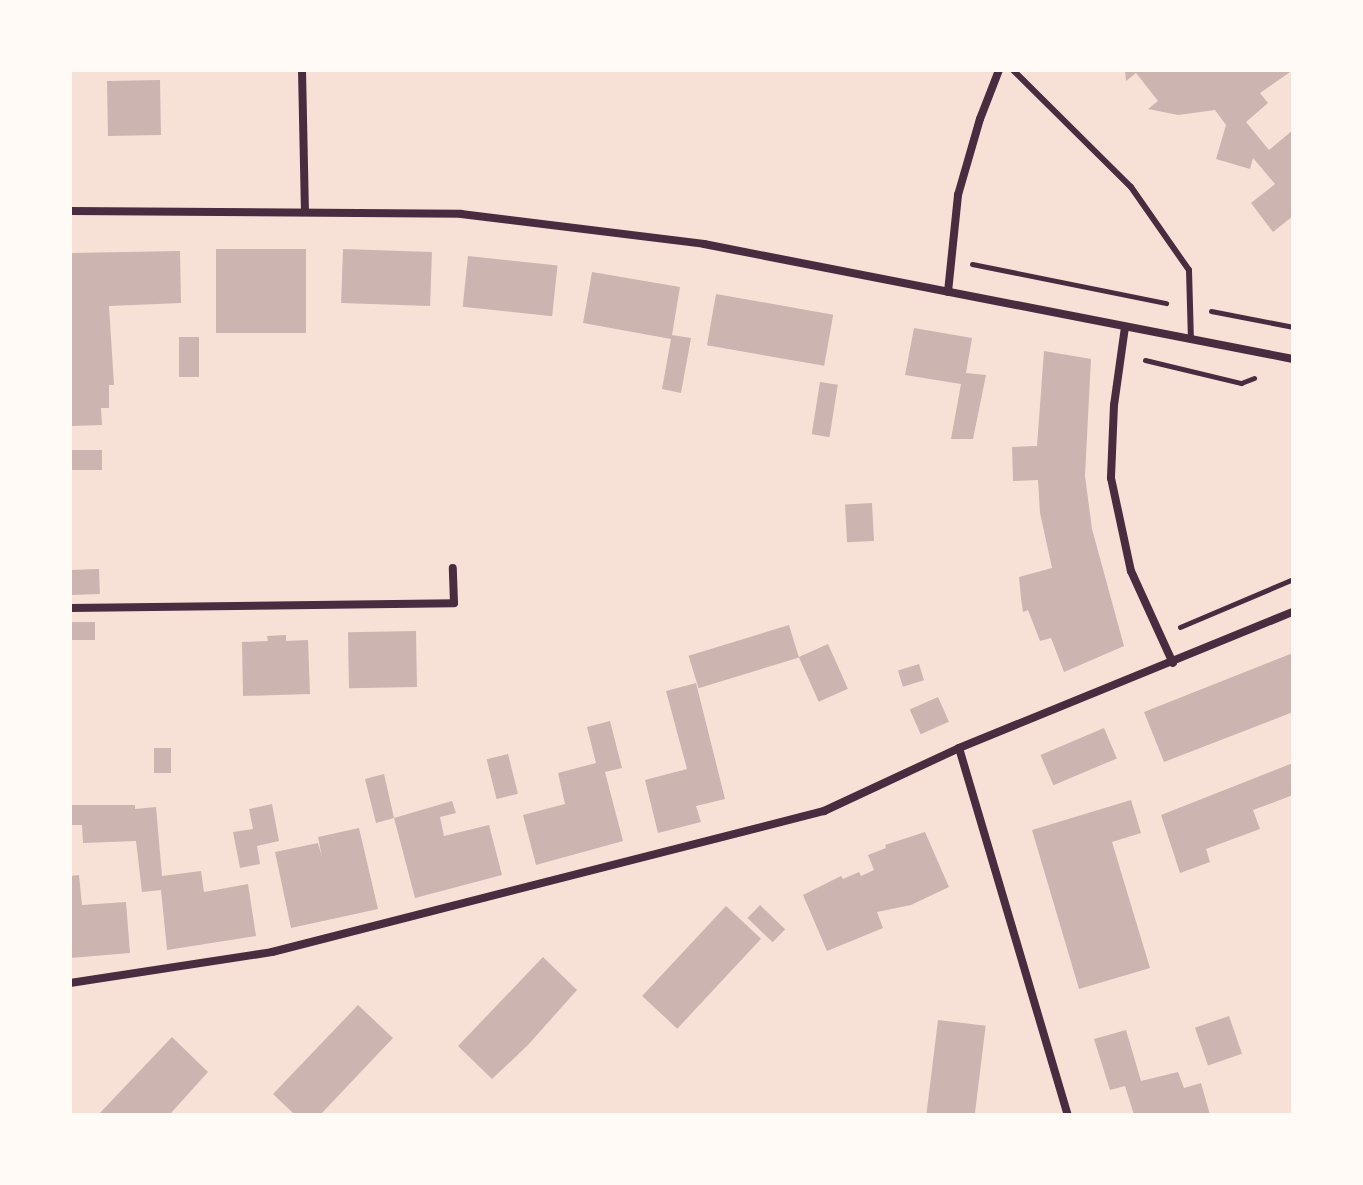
<!DOCTYPE html>
<style>
body{margin:0}
#map{position:relative;width:1363px;height:1185px;overflow:hidden;background:#f7e1d7;font-family:"PT Sans",sans-serif}
div>[style]{position:absolute}
.building>*{inset:0;background:#ccb4b1;transform-origin:0 0}
.path>*{height:5px;margin:-2.5px;padding:0 2.5px;transform-origin:2.5px;border-radius:2.5px;background:#4a2c40}
.service>*{height:6px;margin:-3px;padding:0 3px;transform-origin:3px;border-radius:3px;background:#4a2c40}
.minor>*{height:8px;margin:-4px;padding:0 4px;transform-origin:4px;border-radius:4px;background:#4a2c40}
span{translate:-50% -50%;white-space:nowrap;text-align:center;line-height:1.15;-webkit-text-stroke:8px #fffaf5;paint-order:stroke}
.frame{position:absolute;inset:0;border:72px solid #fffaf5;pointer-events:none}
</style>
<div id="map">
<div class="building">
<i style="clip-path:polygon(1125px 70px,1293px 70px,1260px 93px,1268px 103px,1246px 122px,1269px 150px,1293px 130px,1293px 216px,1273px 232px,1251px 203px,1275px 184px,1253px 158px,1250px 169px,1216px 159px,1226px 125px,1215px 110px,1178px 115px,1148px 109px,1158px 101px,1136px 73px,1126px 81px)"></i>
<i style="left:160px;top:80px;width:55px;height:53px;rotate:89deg"></i>
<i style="left:306px;top:249px;width:84px;height:90px;rotate:90deg"></i>
<i style="left:343px;top:249px;width:89px;height:54px;rotate:2deg"></i>
<i style="clip-path:polygon(180px 251px,181px 303px,109px 306px,114px 385px,109px 385px,109px 408px,101px 408px,102px 425px,72px 426px,70px 253px)"></i>
<i style="left:468px;top:256px;width:90px;height:51px;rotate:6deg"></i>
<i style="clip-path:polygon(592px 272px,680px 287px,672px 335px,691px 338px,681px 393px,662px 389px,671px 339px,583px 323px)"></i>
<i style="left:716px;top:294px;width:119px;height:52px;rotate:10deg"></i>
<i style="clip-path:polygon(914px 328px,972px 338px,966px 373px,986px 375px,973px 439px,951px 439px,961px 384px,905px 375px)"></i>
<i style="left:179px;top:337px;width:20px;height:40px"></i>
<i style="clip-path:polygon(1044px 351px,1091px 359px,1085px 476px,1092px 529px,1124px 646px,1064px 672px,1051px 638px,1040px 641px,1028px 610px,1023px 612px,1021px 598px,1019px 577px,1052px 568px,1040px 513px,1038px 480px,1013px 481px,1012px 447px,1037px 446px)"></i>
<i style="left:820px;top:382px;width:18px;height:53px;rotate:9deg"></i>
<i style="left:102px;top:450px;width:20px;height:32px;rotate:90deg"></i>
<i style="left:872px;top:503px;width:38px;height:27px;rotate:87deg"></i>
<i style="left:99px;top:569px;width:25px;height:29px;rotate:88deg"></i>
<i style="left:70px;top:622px;width:25px;height:18px"></i>
<i style="left:789px;top:625px;width:34px;height:105px;rotate:73deg"></i>
<i style="left:416px;top:631px;width:56px;height:68px;rotate:89deg"></i>
<i style="clip-path:polygon(286px 635px,286px 641px,308px 640px,310px 694px,243px 696px,242px 642px,268px 641px,267px 636px)"></i>
<i style="left:828px;top:644px;width:49px;height:32px;rotate:66deg"></i>
<i style="clip-path:polygon(1293px 653px,1293px 712px,1164px 762px,1144px 712px)"></i>
<i style="left:919px;top:664px;width:17px;height:22px;rotate:73deg"></i>
<i style="clip-path:polygon(696px 683px,725px 799px,696px 806px,701px 822px,658px 833px,645px 780px,687px 769px,666px 691px)"></i>
<i style="left:938px;top:697px;width:27px;height:31px;rotate:66deg"></i>
<i style="clip-path:polygon(610px 721px,622px 768px,605px 772px,623px 841px,536px 865px,523px 815px,565px 804px,558px 773px,596px 763px,587px 727px)"></i>
<i style="left:1104px;top:728px;width:33px;height:69px;rotate:67deg"></i>
<i style="left:171px;top:748px;width:25px;height:17px;rotate:90deg"></i>
<i style="left:508px;top:754px;width:41px;height:22px;rotate:76deg"></i>
<i style="clip-path:polygon(1293px 763px,1293px 795px,1253px 810px,1260px 829px,1206px 849px,1210px 862px,1180px 873px,1161px 815px)"></i>
<i style="clip-path:polygon(384px 774px,394px 818px,452px 801px,456px 813px,440px 817px,444px 836px,489px 825px,502px 875px,415px 898px,394px 818px,376px 823px,365px 779px)"></i>
<i style="clip-path:polygon(1131px 800px,1141px 833px,1112px 842px,1150px 968px,1079px 989px,1032px 830px)"></i>
<i style="clip-path:polygon(272px 804px,279px 841px,257px 846px,260px 864px,240px 868px,233px 832px,253px 829px,249px 809px)"></i>
<i style="clip-path:polygon(70px 805px,135px 805px,135px 809px,156px 807px,162px 876px,201px 871px,204px 892px,248px 884px,256px 936px,167px 950px,161px 890px,142px 892px,136px 841px,83px 843px,82px 825px,70px 825px)"></i>
<i style="clip-path:polygon(359px 828px,378px 909px,291px 928px,275px 852px,318px 843px,322px 857px,318px 837px)"></i>
<i style="clip-path:polygon(925px 832px,949px 887px,911px 905px,877px 912px,883px 928px,827px 951px,803px 895px,841px 876px,843px 879px,859px 872px,861px 876px,874px 870px,868px 855px,886px 848px,885px 845px)"></i>
<i style="clip-path:polygon(79px 875px,82px 905px,126px 902px,130px 953px,70px 958px,70px 876px)"></i>
<i style="left:760px;top:905px;width:35px;height:18px;rotate:44deg"></i>
<i style="left:726px;top:906px;width:48px;height:123px;rotate:43deg"></i>
<i style="clip-path:polygon(543px 957px,577px 990px,528px 1045px,492px 1079px,458px 1046px)"></i>
<i style="clip-path:polygon(358px 1005px,393px 1038px,320px 1115px,295px 1115px,273px 1094px)"></i>
<i style="left:1229px;top:1016px;width:40px;height:36px;rotate:71deg"></i>
<i style="left:938px;top:1020px;width:48px;height:96px;rotate:7deg"></i>
<i style="clip-path:polygon(1126px 1030px,1141px 1081px,1178px 1072px,1184px 1088px,1201px 1083px,1210px 1115px,1134px 1115px,1125px 1086px,1110px 1090px,1094px 1039px)"></i>
<i style="clip-path:polygon(172px 1037px,208px 1072px,171px 1113px,98px 1115px)"></i>
</div>
<div class="path">
<i style="left:972px;top:264px;width:198px;rotate:11.4deg"></i>
<i style="left:1211px;top:311px;width:84px;rotate:11deg"></i>
<i style="left:1145px;top:360px;width:99px;rotate:13.5deg"></i>
<i style="left:1241px;top:383px;width:14px;rotate:-21deg"></i>
<i style="left:1180px;top:627px;width:123px;rotate:-23deg"></i>
</div>
<div class="service">
<i style="left:1013px;top:70px;width:166px;rotate:44.8deg"></i>
<i style="left:1131px;top:187px;width:101px;rotate:55.1deg"></i>
<i style="left:1189px;top:270px;width:70px;rotate:88.4deg"></i>
</div>
<div class="minor">
<i style="left:302px;top:70px;width:142px;rotate:88.8deg"></i>
<i style="left:70px;top:211px;width:391px;rotate:0.4deg"></i>
<i style="left:461px;top:214px;width:245px;rotate:7deg"></i>
<i style="left:704px;top:244px;width:600px;rotate:11.05deg"></i>
<i style="left:948px;top:292px;width:98px;rotate:-84.1deg"></i>
<i style="left:958px;top:195px;width:79px;rotate:-73.9deg"></i>
<i style="left:980px;top:119px;width:53px;rotate:-68.8deg"></i>
<i style="left:1125px;top:327px;width:79px;rotate:98deg"></i>
<i style="left:1114px;top:405px;width:73px;rotate:92.4deg"></i>
<i style="left:1111px;top:478px;width:95px;rotate:77.9deg"></i>
<i style="left:1131px;top:571px;width:101px;rotate:65.5deg"></i>
<i style="left:70px;top:608px;width:384px;rotate:-0.7deg"></i>
<i style="left:454px;top:603px;width:35px;rotate:-92deg"></i>
<i style="left:959px;top:748px;width:383px;rotate:73.5deg"></i>
<i style="left:70px;top:983px;width:204px;rotate:-8.7deg"></i>
<i style="left:272px;top:952px;width:570px;rotate:-14.33deg"></i>
<i style="left:824px;top:811px;width:149px;rotate:-25deg"></i>
<i style="left:959px;top:748px;width:361px;rotate:-22.2deg"></i>
</div>
<div class="frame"></div>
</div>
